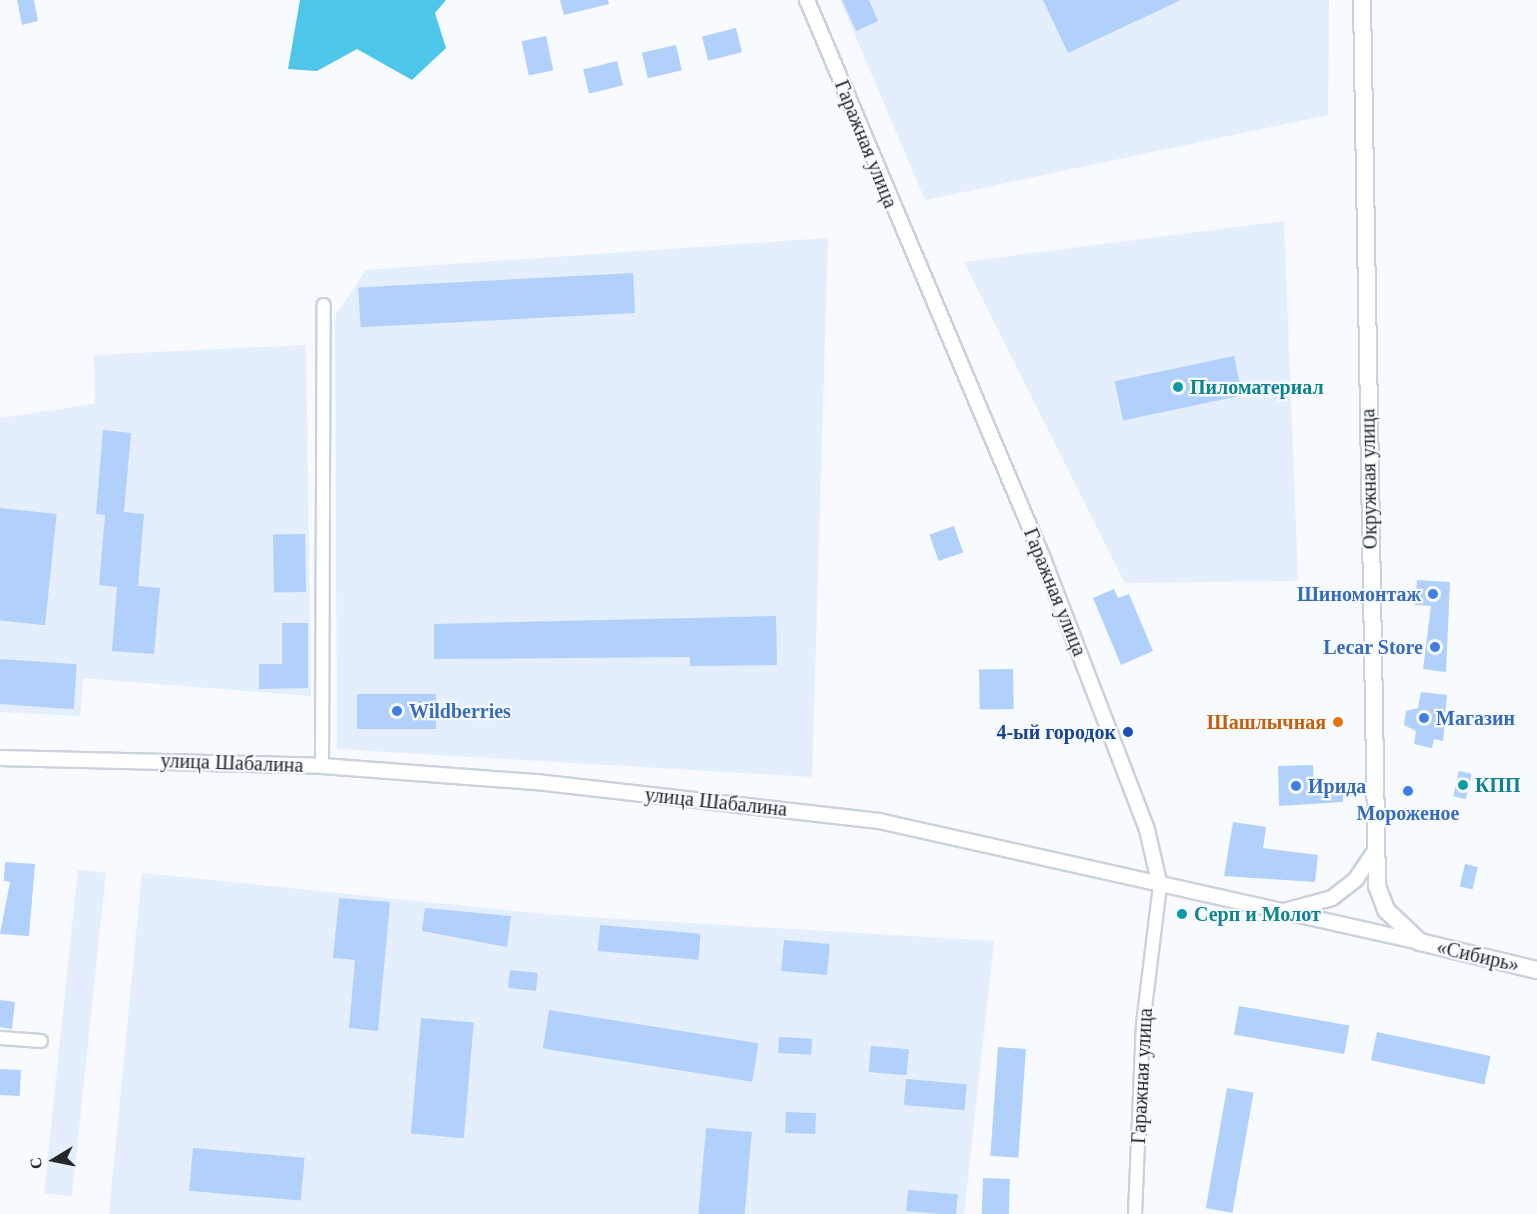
<!DOCTYPE html>
<meta charset="utf-8">
<style>
body{margin:0}
#map{position:relative;width:1537px;height:1214px;overflow:hidden;background:#f7fafe;font-family:Georgia,serif}
div>[style]{position:absolute}
.built>*{inset:0;background:#e4eefc;transform-origin:0 0}
.water>*{inset:0;background:#4ec6ea}
.building>*{inset:0;background:#b1d0fc;transform-origin:0 0}
.roads{filter:drop-shadow(2px 0 #cbd2dd) drop-shadow(-2px 0 #cbd2dd) drop-shadow(0 2px #cbd2dd) drop-shadow(0 -2px #cbd2dd)}
.minor>*{height:12px;margin:-6px;padding:0 6px;transform-origin:6px;border-radius:6px;background:#fff}
.tertiary>*{height:14px;margin:-7px;padding:0 7px;transform-origin:7px;border-radius:7px;background:#fff}
.secondary>*{height:16px;margin:-8px;padding:0 8px;transform-origin:8px;border-radius:8px;background:#fff}
.dots>*{width:16px;height:16px;translate:-50% -50%;box-sizing:border-box;border:3px solid #f7fafe;border-radius:50%}
span{translate:-50% -50%;white-space:nowrap;text-align:center;line-height:1.15;-webkit-text-stroke:4.5px #f7fafe;paint-order:stroke}
.street-label{font-size:20px;color:#24272b}
.culture-label{font-size:20px;color:#0d838f;font-weight:700}
.left{translate:0 -50%;text-align:left}
.shop-label{font-size:20px;color:#366cbe;font-weight:700}
.right{translate:-100% -50%;text-align:right}
.food-label{font-size:20px;color:#c56008;font-weight:700}
.transit-label{font-size:20px;color:#164399;font-weight:700}
.north{position:absolute;left:24px;top:1130px;width:60px;height:60px;-webkit-text-stroke:4px #f7fafe;paint-order:stroke;rotate:260deg;font-size:16px;font-weight:700;line-height:24px;text-align:center;color:#24272b}
.north::after{content:'';display:block;margin:auto;width:21px;height:27px;background:#24272b;clip-path:polygon(50% 0,100% 100%,50% 72%,0 100%)}
</style>
<div id="map">
<div class="built">
<i style="clip-path:polygon(840px 0,1329px 0,1328px 115px,925px 200px)"></i>
<i style="clip-path:polygon(1284px 221px,1298px 581px,1125px 583px,964px 262px)"></i>
<i style="clip-path:polygon(828px 238px,812px 777px,337px 749px,335px 316px,366px 270px)"></i>
<i style="clip-path:polygon(306px 345px,311px 696px,83px 678px,80px 716px,0 712px,0 418px,95px 404px,94px 355px)"></i>
<i style="left:78px;top:870px;width:28px;height:325px;rotate:6deg"></i>
<i style="clip-path:polygon(142px 873px,555px 915px,994px 941px,964px 1214px,109px 1214px)"></i>
</div>
<div class="water">
<i style="clip-path:polygon(300px 0,446px 0,435px 13px,446px 48px,412px 80px,357px 49px,317px 71px,288px 69px)"></i>
</div>
<div class="building">
<i style="clip-path:polygon(17px 0,34px 0,38px 21px,22px 25px)"></i>
<i style="clip-path:polygon(560px 0,608px 0,609px 4px,564px 15px)"></i>
<i style="clip-path:polygon(842px 0,869px 0,878px 21px,856px 31px)"></i>
<i style="clip-path:polygon(1043px 0,1181px 0,1068px 53px)"></i>
<i style="left:736px;top:28px;width:25px;height:35px;rotate:76deg"></i>
<i style="left:546px;top:36px;width:35px;height:25px;rotate:78deg"></i>
<i style="left:676px;top:45px;width:26px;height:35px;rotate:77deg"></i>
<i style="left:617px;top:61px;width:25px;height:35px;rotate:76deg"></i>
<i style="left:633px;top:273px;width:40px;height:275px;rotate:87deg"></i>
<i style="left:1234px;top:356px;width:40px;height:122px;rotate:78deg"></i>
<i style="clip-path:polygon(103px 430px,131px 433px,124px 512px,144px 514px,138px 586px,160px 588px,154px 654px,112px 651px,117px 587px,99px 585px,105px 515px,96px 514px)"></i>
<i style="left:0;top:508px;width:57px;height:112px;rotate:6deg"></i>
<i style="left:954px;top:526px;width:28px;height:26px;rotate:71deg"></i>
<i style="left:305px;top:534px;width:58px;height:32px;rotate:89deg"></i>
<i style="clip-path:polygon(1417px 580px,1450px 582px,1446px 672px,1423px 669px,1431px 606px,1415px 605px)"></i>
<i style="clip-path:polygon(1114px 589px,1118px 598px,1129px 594px,1153px 651px,1121px 665px,1093px 598px)"></i>
<i style="clip-path:polygon(776px 616px,777px 665px,690px 666px,690px 657px,434px 659px,434px 624px)"></i>
<i style="clip-path:polygon(282px 623px,308px 623px,308px 688px,259px 689px,259px 664px,282px 664px)"></i>
<i style="left:0;top:659px;width:77px;height:45px;rotate:4deg"></i>
<i style="left:1013px;top:669px;width:40px;height:34px;rotate:89deg"></i>
<i style="clip-path:polygon(1421px 692px,1447px 695px,1443px 741px,1434px 739px,1432px 748px,1414px 744px,1416px 731px,1404px 725px,1406px 711px,1418px 708px)"></i>
<i style="left:357px;top:694px;width:79px;height:35px"></i>
<i style="clip-path:polygon(1313px 765px,1314px 788px,1343px 788px,1343px 802px,1279px 806px,1278px 766px)"></i>
<i style="left:1459px;top:771px;width:13px;height:26px;rotate:13deg"></i>
<i style="clip-path:polygon(1233px 822px,1266px 827px,1263px 848px,1318px 855px,1315px 882px,1224px 876px)"></i>
<i style="clip-path:polygon(5px 862px,35px 864px,29px 936px,0 934px,10px 882px,4px 881px)"></i>
<i style="left:1465px;top:864px;width:13px;height:23px;rotate:13deg"></i>
<i style="clip-path:polygon(339px 898px,390px 902px,378px 1031px,349px 1028px,355px 960px,333px 958px)"></i>
<i style="clip-path:polygon(425px 908px,511px 916px,507px 947px,422px 931px)"></i>
<i style="left:600px;top:925px;width:101px;height:26px;rotate:5deg"></i>
<i style="left:784px;top:940px;width:46px;height:31px;rotate:5deg"></i>
<i style="left:510px;top:970px;width:28px;height:18px;rotate:6deg"></i>
<i style="clip-path:polygon(0 1000px,15px 1002px,12px 1029px,0 1027px)"></i>
<i style="left:1239px;top:1006px;width:112px;height:29px;rotate:10deg"></i>
<i style="left:549px;top:1010px;width:212px;height:39px;rotate:9deg"></i>
<i style="left:421px;top:1018px;width:53px;height:116px;rotate:5deg"></i>
<i style="left:1377px;top:1032px;width:116px;height:29px;rotate:12deg"></i>
<i style="left:779px;top:1037px;width:33px;height:16px;rotate:3deg"></i>
<i style="left:871px;top:1046px;width:38px;height:26px;rotate:5deg"></i>
<i style="left:998px;top:1047px;width:28px;height:109px;rotate:4deg"></i>
<i style="left:0;top:1069px;width:21px;height:26px;rotate:3deg"></i>
<i style="left:906px;top:1079px;width:61px;height:26px;rotate:5deg"></i>
<i style="left:1227px;top:1088px;width:27px;height:122px;rotate:10deg"></i>
<i style="left:786px;top:1112px;width:30px;height:21px;rotate:2deg"></i>
<i style="left:706px;top:1128px;width:46px;height:86px;rotate:5deg"></i>
<i style="left:193px;top:1148px;width:112px;height:43px;rotate:5deg"></i>
<i style="left:983px;top:1178px;width:27px;height:36px;rotate:2deg"></i>
<i style="left:908px;top:1190px;width:50px;height:21px;rotate:5deg"></i>
</div>
<div class="roads">
<div class="minor">
<i style="left:322px;top:766px;width:461px;rotate:-89.8deg"></i>
<i style="left:0;top:1038px;width:41px;rotate:4.2deg"></i>
<i style="left:1135px;top:1214px;width:190px;rotate:-87.6deg"></i>
<i style="left:1143px;top:1024px;width:139px;rotate:-83deg"></i>
</div>
<div class="tertiary">
<i style="left:807px;top:0;width:604px;rotate:67.09deg"></i>
<i style="left:1042px;top:556px;width:293px;rotate:69deg"></i>
<i style="left:1147px;top:830px;width:57px;rotate:76.9deg"></i>
<i style="left:0;top:758px;width:322px;rotate:1.4deg"></i>
<i style="left:322px;top:766px;width:216px;rotate:4.3deg"></i>
<i style="left:537px;top:782px;width:344px;rotate:6.5deg"></i>
<i style="left:879px;top:821px;width:554px;rotate:12.61deg"></i>
<i style="left:1284px;top:911px;width:50px;rotate:-15.2deg"></i>
<i style="left:1332px;top:898px;width:31px;rotate:-38deg"></i>
<i style="left:1356px;top:879px;width:32px;rotate:-56deg"></i>
</div>
<div class="secondary">
<i style="left:1362px;top:0;width:886px;rotate:89.03deg"></i>
<i style="left:1377px;top:886px;width:26px;rotate:69deg"></i>
<i style="left:1386px;top:910px;width:47px;rotate:43.3deg"></i>
<i style="left:1420px;top:942px;width:120px;rotate:13.5deg"></i>
</div>
</div>
<div class="dots">
<i style="left:1178px;top:387px;background:#0f9aa8"></i>
<i style="left:1433px;top:594px;background:#3f7fe0"></i>
<i style="left:1435px;top:647px;background:#3f7fe0"></i>
<i style="left:397px;top:711px;background:#3f7fe0"></i>
<i style="left:1424px;top:718px;background:#3f7fe0"></i>
<i style="left:1338px;top:722px;background:#e8710a"></i>
<i style="left:1128px;top:732px;background:#1a4fb4"></i>
<i style="left:1463px;top:785px;background:#0f9aa8"></i>
<i style="left:1296px;top:786px;background:#3f7fe0"></i>
<i style="left:1408px;top:791px;background:#3f7fe0"></i>
<i style="left:1182px;top:914px;background:#0f9aa8"></i>
</div>
<div class="street-label">
<span style="left:866px;top:144px;rotate:68deg">Гаражная улица</span>
<span style="left:1369px;top:479px;rotate:-91deg">Окружная улица</span>
<span style="left:1055px;top:592px;rotate:68deg">Гаражная улица</span>
<span style="left:232px;top:763px;rotate:2deg">улица Шабалина</span>
<span style="left:716px;top:802px;rotate:6deg">улица Шабалина</span>
<span style="left:1478px;top:956px;rotate:13deg">«Сибирь»</span>
<span style="left:1142px;top:1076px;rotate:-87deg">Гаражная улица</span>
</div>
<div class="culture-label">
<span class="left" style="left:1190px;top:387px">Пиломатериал</span>
<span class="left" style="left:1475px;top:785px">КПП</span>
<span class="left" style="left:1194px;top:914px">Серп и Молот</span>
</div>
<div class="shop-label">
<span class="right" style="left:1421px;top:594px">Шиномонтаж</span>
<span class="right" style="left:1423px;top:647px">Lecar Store</span>
<span class="left" style="left:409px;top:711px">Wildberries</span>
<span class="left" style="left:1436px;top:718px">Магазин</span>
<span class="left" style="left:1308px;top:786px">Ирида</span>
<span style="left:1408px;top:813px">Мороженое</span>
</div>
<div class="food-label">
<span class="right" style="left:1326px;top:722px">Шашлычная</span>
</div>
<div class="transit-label">
<span class="right" style="left:1116px;top:732px">4-ый городок</span>
</div>
<div class="north">С</div>
</div>
